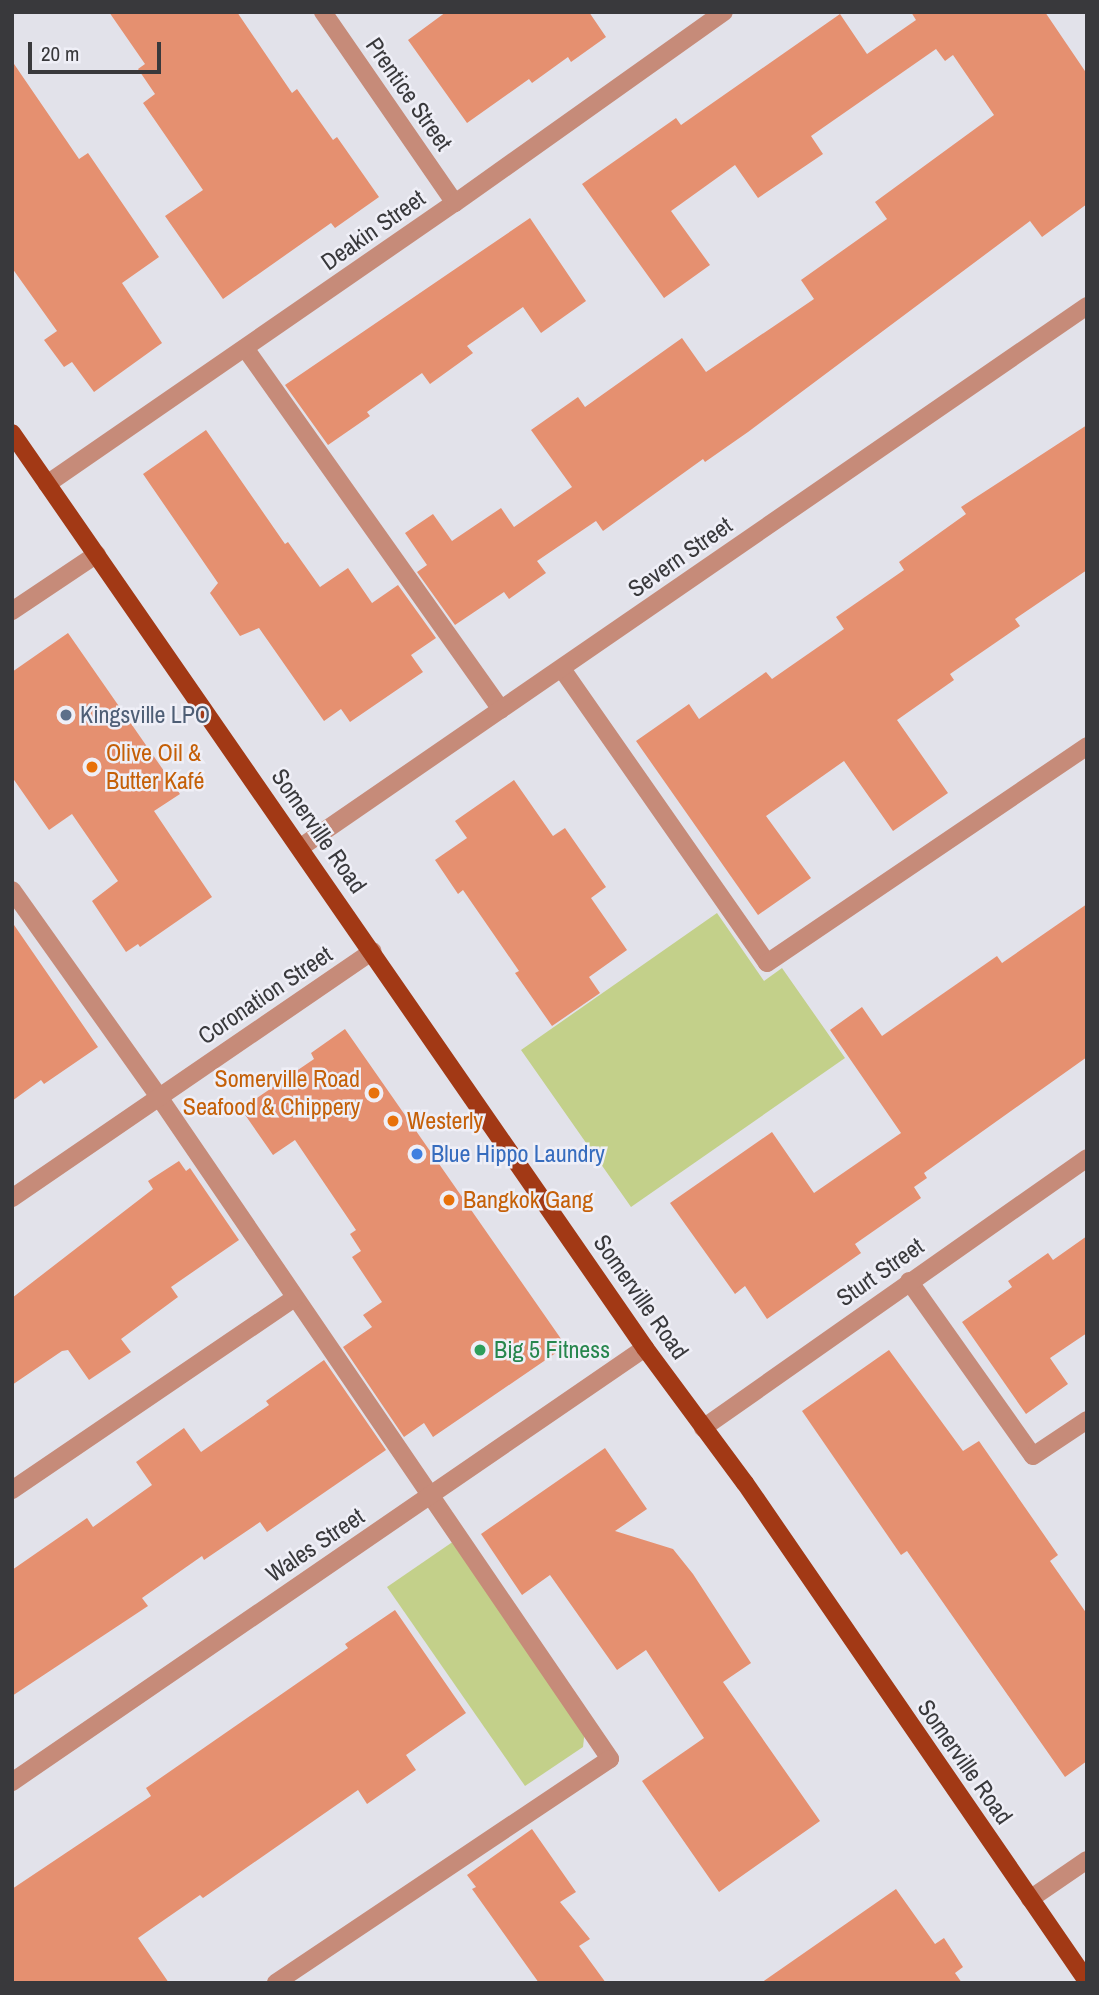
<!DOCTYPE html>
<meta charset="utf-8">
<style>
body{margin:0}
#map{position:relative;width:1099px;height:1995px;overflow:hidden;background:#e2e2ea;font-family:"Archivo Narrow",sans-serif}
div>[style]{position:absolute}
.green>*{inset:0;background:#c3d08a}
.building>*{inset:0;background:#e59070}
.minor>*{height:18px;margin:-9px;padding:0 9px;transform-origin:9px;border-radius:9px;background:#c68b79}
.major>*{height:18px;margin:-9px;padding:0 9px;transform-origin:9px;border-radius:9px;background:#a23915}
.dots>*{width:19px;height:19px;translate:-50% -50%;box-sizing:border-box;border:4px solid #efeff7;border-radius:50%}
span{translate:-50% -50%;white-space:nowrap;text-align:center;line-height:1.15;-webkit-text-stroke:5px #efeff7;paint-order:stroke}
.street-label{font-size:24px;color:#39393c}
.service-label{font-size:24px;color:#4e5e75}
.left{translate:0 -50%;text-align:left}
.food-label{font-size:24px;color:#c56008}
.right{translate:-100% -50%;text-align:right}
.shop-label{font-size:24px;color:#366cbe}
.leisure-label{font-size:24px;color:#27864d}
.frame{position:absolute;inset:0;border:14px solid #39393c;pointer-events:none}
.scale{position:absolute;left:28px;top:42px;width:133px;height:32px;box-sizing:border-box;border:4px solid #39393c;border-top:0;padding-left:9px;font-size:21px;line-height:24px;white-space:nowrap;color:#39393c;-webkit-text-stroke:5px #efeff7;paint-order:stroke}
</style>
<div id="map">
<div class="green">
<i style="clip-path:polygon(717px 913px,764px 981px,782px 968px,845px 1058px,631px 1207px,521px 1050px)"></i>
<i style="clip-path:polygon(454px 1541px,585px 1729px,583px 1747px,525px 1786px,387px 1587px)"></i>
</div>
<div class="building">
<i style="clip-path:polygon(109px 12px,237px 12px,292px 93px,297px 89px,333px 140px,337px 137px,379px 197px,335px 228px,331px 223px,223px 299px,165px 216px,203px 190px,143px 103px,155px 94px,138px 69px,145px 64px)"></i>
<i style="clip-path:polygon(446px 12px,589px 12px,606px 37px,571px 62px,568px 57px,532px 83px,529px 79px,467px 123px,408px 40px)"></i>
<i style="clip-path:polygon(911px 12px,1045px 12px,1087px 74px,1087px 204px,1042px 237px,1030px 221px,748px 432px,705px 462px,703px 459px,603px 531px,596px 521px,537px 561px,546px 573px,509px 599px,504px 592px,455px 625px,417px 572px,427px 565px,405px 533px,433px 514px,452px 541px,501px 508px,514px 527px,572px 487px,531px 430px,578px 397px,585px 407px,682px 338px,706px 372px,814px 299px,801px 280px,887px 219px,875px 202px,994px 115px,953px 55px,945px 61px,936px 49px,811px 136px,823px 154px,758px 198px,735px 165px,671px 211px,710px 265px,664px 298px,582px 184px,676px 118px,681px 125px,840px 14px,867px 54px,916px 20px)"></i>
<i style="clip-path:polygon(12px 61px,79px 159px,88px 153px,159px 257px,122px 283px,162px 343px,94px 392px,72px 362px,64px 367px,44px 340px,57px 331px,12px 268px)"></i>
<i style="clip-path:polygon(530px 218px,586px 301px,541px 333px,523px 307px,467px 346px,473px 353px,430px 384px,422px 373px,367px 412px,370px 416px,328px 445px,285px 385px)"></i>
<i style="clip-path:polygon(1087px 425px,1087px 570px,1015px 619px,1020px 626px,950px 674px,954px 680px,897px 720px,948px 793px,893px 831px,844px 761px,766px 816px,811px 878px,758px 915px,636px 741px,689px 704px,699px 719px,766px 672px,772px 679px,844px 629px,836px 617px,904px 570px,899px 562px,966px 514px,961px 507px)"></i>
<i style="clip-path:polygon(206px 430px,285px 544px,288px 542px,320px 587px,348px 568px,372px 603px,398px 585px,436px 638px,411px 655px,423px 672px,350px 722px,341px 709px,324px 721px,259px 628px,240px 636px,210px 593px,218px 583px,143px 474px)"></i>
<i style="clip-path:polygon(68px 633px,180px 794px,154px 811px,212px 897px,140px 947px,138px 944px,126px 952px,92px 901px,118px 881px,72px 814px,49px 830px,12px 777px,12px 672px)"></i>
<i style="clip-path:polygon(514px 780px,553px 836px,565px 828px,606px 887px,591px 898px,627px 950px,589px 977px,600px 993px,552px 1026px,515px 973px,519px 971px,463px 890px,458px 894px,435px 860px,467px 838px,455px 821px)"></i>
<i style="clip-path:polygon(1087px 904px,1087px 1057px,924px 1173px,927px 1178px,914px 1187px,921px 1198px,855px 1244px,861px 1253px,767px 1319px,745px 1286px,735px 1294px,670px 1203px,772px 1132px,814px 1193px,901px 1133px,830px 1030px,862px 1007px,882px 1036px,997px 956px,1002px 963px)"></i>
<i style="clip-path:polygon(12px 922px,98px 1047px,44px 1084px,41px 1080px,12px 1101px)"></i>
<i style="clip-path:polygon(345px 1029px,566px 1346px,433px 1437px,424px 1423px,404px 1437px,343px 1347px,372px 1327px,363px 1315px,382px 1302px,352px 1257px,361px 1251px,350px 1234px,356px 1230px,295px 1140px,273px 1155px,241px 1109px,314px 1059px,311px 1053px)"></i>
<i style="clip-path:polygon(179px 1161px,186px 1171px,190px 1168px,239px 1240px,171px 1287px,178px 1297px,121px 1339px,131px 1352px,89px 1380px,68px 1350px,62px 1351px,12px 1385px,12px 1298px,153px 1189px,148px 1181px)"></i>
<i style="clip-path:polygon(1087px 1236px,1087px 1333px,1050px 1358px,1068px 1384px,1026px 1414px,962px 1322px,1012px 1287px,1008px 1281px,1048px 1253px,1053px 1260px)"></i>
<i style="clip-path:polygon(889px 1350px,963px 1451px,979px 1441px,1058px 1555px,1050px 1561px,1087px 1614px,1087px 1761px,1065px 1777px,907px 1551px,901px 1555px,802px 1411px)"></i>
<i style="clip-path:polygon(324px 1360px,386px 1450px,267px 1532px,260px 1522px,204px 1560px,202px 1556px,142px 1598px,148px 1606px,12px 1696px,12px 1570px,87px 1518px,93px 1527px,152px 1485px,136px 1462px,184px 1428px,201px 1452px,269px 1405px,266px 1401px)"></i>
<i style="clip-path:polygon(605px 1448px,647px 1509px,615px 1531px,673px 1549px,693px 1574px,751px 1663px,723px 1682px,820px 1821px,719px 1892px,642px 1781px,704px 1738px,646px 1650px,617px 1670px,550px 1575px,522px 1595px,481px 1534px)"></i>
<i style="clip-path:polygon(395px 1610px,466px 1713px,406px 1755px,416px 1770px,367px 1804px,358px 1790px,203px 1898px,200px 1895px,138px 1938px,169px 1983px,12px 1983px,12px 1889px,151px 1796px,146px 1788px,348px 1648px,345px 1644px)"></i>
<i style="clip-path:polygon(532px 1829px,576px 1892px,560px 1902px,590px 1939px,579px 1946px,606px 1983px,539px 1983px,472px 1889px,476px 1887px,467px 1875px)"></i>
<i style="clip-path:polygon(896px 1889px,935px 1944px,944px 1938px,963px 1967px,955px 1973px,962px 1983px,761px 1983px)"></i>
</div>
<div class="minor">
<i style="left:323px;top:12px;width:232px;rotate:55.4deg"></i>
<i style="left:245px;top:348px;width:443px;rotate:54.7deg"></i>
<i style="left:47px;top:484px;width:495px;rotate:-34.6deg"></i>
<i style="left:455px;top:203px;width:330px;rotate:-35.4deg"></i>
<i style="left:12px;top:611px;width:102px;rotate:-33.8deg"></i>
<i style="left:562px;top:669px;width:358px;rotate:55.1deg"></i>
<i style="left:767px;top:963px;width:387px;rotate:-34.1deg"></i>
<i style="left:301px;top:847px;width:954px;rotate:-34.54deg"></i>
<i style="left:12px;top:890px;width:254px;rotate:54.6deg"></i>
<i style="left:159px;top:1097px;width:801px;rotate:55.73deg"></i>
<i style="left:610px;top:1759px;width:402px;rotate:146.2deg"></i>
<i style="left:12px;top:1198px;width:437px;rotate:-34.4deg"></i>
<i style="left:909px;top:1281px;width:214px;rotate:54.7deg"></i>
<i style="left:1033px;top:1456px;width:65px;rotate:-33.7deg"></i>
<i style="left:703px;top:1428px;width:469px;rotate:-35.1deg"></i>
<i style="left:12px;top:1490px;width:341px;rotate:-34.2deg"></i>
<i style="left:12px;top:1782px;width:767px;rotate:-34.44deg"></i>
<i style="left:1030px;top:1899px;width:69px;rotate:-34.4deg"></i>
</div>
<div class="major">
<i style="left:12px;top:433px;width:1113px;rotate:55.32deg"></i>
<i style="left:645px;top:1348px;width:168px;rotate:53.5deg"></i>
<i style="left:745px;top:1483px;width:604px;rotate:55.52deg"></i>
</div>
<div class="dots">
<i style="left:66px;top:715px;background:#5c6f8a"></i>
<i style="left:92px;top:767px;background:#e8710a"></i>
<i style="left:374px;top:1093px;background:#e8710a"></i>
<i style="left:393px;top:1121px;background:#e8710a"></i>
<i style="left:417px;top:1154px;background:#3f7fe0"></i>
<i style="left:449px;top:1200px;background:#e8710a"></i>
<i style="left:480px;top:1350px;background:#2e9e5b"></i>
</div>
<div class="street-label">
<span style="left:409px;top:94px;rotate:55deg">Prentice Street</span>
<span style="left:373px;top:230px;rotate:-35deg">Deakin Street</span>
<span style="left:680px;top:557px;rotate:-35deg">Severn Street</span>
<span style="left:319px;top:831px;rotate:55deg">Somerville Road</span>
<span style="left:265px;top:995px;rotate:-34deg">Coronation Street</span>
<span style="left:880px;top:1272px;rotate:-35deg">Sturt Street</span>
<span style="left:641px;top:1297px;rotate:55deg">Somerville Road</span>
<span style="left:315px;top:1545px;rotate:-34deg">Wales Street</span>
<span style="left:965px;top:1762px;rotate:55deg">Somerville Road</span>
</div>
<div class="service-label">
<span class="left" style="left:80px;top:715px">Kingsville LPO</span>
</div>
<div class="food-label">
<span class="left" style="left:106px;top:767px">Olive Oil &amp;<br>Butter Kafé</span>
<span class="right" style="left:360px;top:1093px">Somerville Road<br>Seafood &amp; Chippery</span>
<span class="left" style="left:407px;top:1121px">Westerly</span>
<span class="left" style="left:463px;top:1200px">Bangkok Gang</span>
</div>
<div class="shop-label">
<span class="left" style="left:431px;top:1154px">Blue Hippo Laundry</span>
</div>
<div class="leisure-label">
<span class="left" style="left:494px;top:1350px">Big 5 Fitness</span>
</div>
<div class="frame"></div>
<div class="scale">20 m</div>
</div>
